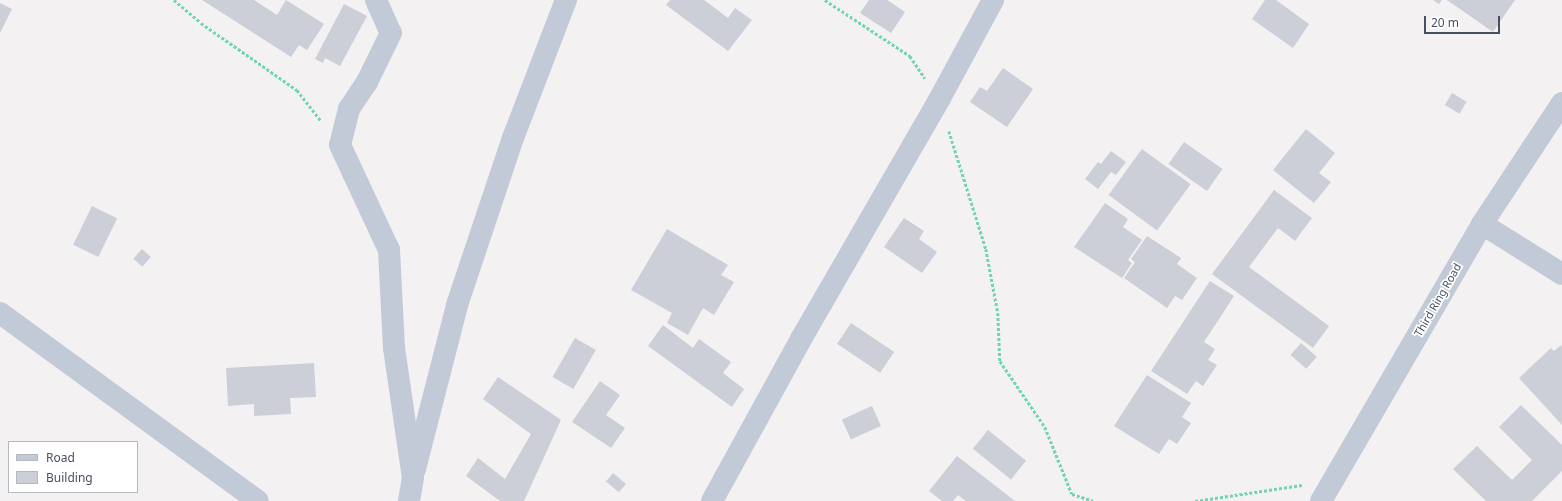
<!DOCTYPE html>
<style>
body{margin:0}
#map{position:relative;width:1562px;height:501px;overflow:hidden;background:#f3f1f1;font-family:"Noto Sans",sans-serif}
div>[style]{position:absolute}
.building>*{inset:0;background:#cccfd7;transform-origin:0 0}
.path>*{height:2.5px;margin-top:-1.25px;transform-origin:0;background:repeating-linear-gradient(90deg,#71d5b3 0 3px,transparent 0 5px)}
.minor>*{height:22px;margin:-11px;padding:0 11px;transform-origin:11px;border-radius:11px;background:#c3cad7}
.tertiary>*{height:22px;margin:-11px;padding:0 11px;transform-origin:11px;border-radius:11px;background:#c3cad7}
span{translate:-50% -50%;white-space:nowrap;text-align:center;line-height:1.15;-webkit-text-stroke:3.5px #fff;paint-order:stroke}
.street-label{font-size:11px;color:#475060}
.legend{position:absolute;left:8px;top:441px;width:130px;height:52px;box-sizing:border-box;background:#fff;border:1px solid #b5b9bf;margin:0;padding:5px 7px;list-style:none;font-size:12px;color:#475060}
.legend li{display:flex;align-items:center;gap:8px;height:20px}
.legend b{width:20px;border:1px solid #b5b9bf}
.scale{position:absolute;left:1424px;top:16px;width:76px;height:18px;box-sizing:border-box;border:2px solid #475060;border-top:0;padding-left:5px;font-size:12px;line-height:14px;white-space:nowrap;color:#475060;-webkit-text-stroke:3px #fff;paint-order:stroke}
</style>
<div id="map">
<div class="building">
<i style="clip-path:polygon(202px 0,254px 0,277px 15px,286px 0,324px 24px,307px 50px,299px 45px,291px 57px)"></i>
<i style="clip-path:polygon(670px 0,704px 0,728px 18px,735px 8px,752px 20px,728px 51px,666px 5px)"></i>
<i style="clip-path:polygon(869px 0,887px 0,905px 12px,891px 33px,860px 13px)"></i>
<i style="clip-path:polygon(1265px 0,1276px 0,1309px 24px,1293px 48px,1252px 19px)"></i>
<i style="clip-path:polygon(1433px 0,1442px 0,1439px 4px)"></i>
<i style="clip-path:polygon(1447px 0,1515px 0,1493px 32px)"></i>
<i style="clip-path:polygon(0 3px,12px 9px,0 33px)"></i>
<i style="clip-path:polygon(344px 4px,367px 16px,340px 66px,325px 58px,323px 63px,315px 59px)"></i>
<i style="clip-path:polygon(1003px 68px,1033px 89px,1007px 127px,970px 102px,980px 87px,987px 91px)"></i>
<i style="left:1452px;top:93px;width:17px;height:14px;rotate:31deg"></i>
<i style="clip-path:polygon(1306px 129px,1335px 153px,1319px 173px,1331px 182px,1314px 203px,1273px 170px)"></i>
<i style="left:1184px;top:142px;width:47px;height:27px;rotate:35deg"></i>
<i style="left:1142px;top:149px;width:60px;height:57px;rotate:36deg"></i>
<i style="clip-path:polygon(1111px 151px,1126px 162px,1116px 175px,1111px 172px,1098px 189px,1085px 179px,1098px 162px,1101px 164px)"></i>
<i style="clip-path:polygon(1274px 190px,1312px 218px,1295px 241px,1278px 228px,1249px 267px,1329px 326px,1313px 348px,1212px 274px)"></i>
<i style="clip-path:polygon(1105px 203px,1128px 219px,1123px 227px,1142px 240px,1128px 260px,1132px 263px,1122px 278px,1074px 247px)"></i>
<i style="left:92px;top:206px;width:28px;height:43px;rotate:26deg"></i>
<i style="clip-path:polygon(904px 218px,924px 231px,919px 239px,937px 252px,922px 273px,884px 247px)"></i>
<i style="clip-path:polygon(667px 229px,728px 265px,721px 275px,734px 282px,714px 315px,703px 308px,688px 335px,667px 323px,672px 313px,631px 290px)"></i>
<i style="clip-path:polygon(1147px 236px,1181px 258px,1177px 264px,1197px 278px,1182px 300px,1175px 296px,1167px 308px,1124px 278px,1135px 262px,1131px 259px)"></i>
<i style="left:142px;top:249px;width:12px;height:13px;rotate:42deg"></i>
<i style="clip-path:polygon(1210px 281px,1234px 296px,1204px 342px,1215px 349px,1208px 360px,1217px 365px,1203px 386px,1196px 381px,1187px 394px,1151px 371px)"></i>
<i style="left:851px;top:323px;width:52px;height:25px;rotate:34deg"></i>
<i style="clip-path:polygon(663px 325px,693px 348px,699px 339px,731px 362px,723px 373px,744px 389px,732px 407px,648px 346px)"></i>
<i style="left:575px;top:338px;width:24px;height:45px;rotate:30deg"></i>
<i style="left:1301px;top:343px;width:21px;height:16px;rotate:41deg"></i>
<i style="clip-path:polygon(1561px 345px,1562px 347px,1562px 425px,1519px 378px,1551px 348px,1554px 351px)"></i>
<i style="clip-path:polygon(314px 363px,316px 397px,290px 398px,291px 414px,254px 416px,254px 404px,228px 406px,226px 368px)"></i>
<i style="clip-path:polygon(1147px 375px,1191px 403px,1182px 417px,1191px 423px,1177px 444px,1169px 439px,1159px 454px,1114px 426px)"></i>
<i style="clip-path:polygon(498px 377px,561px 420px,524px 501px,500px 501px,466px 476px,478px 458px,505px 479px,531px 434px,483px 399px)"></i>
<i style="clip-path:polygon(600px 381px,620px 395px,606px 415px,625px 428px,611px 448px,572px 422px)"></i>
<i style="clip-path:polygon(1521px 405px,1562px 445px,1562px 471px,1532px 501px,1486px 501px,1453px 469px,1477px 446px,1512px 480px,1532px 460px,1499px 427px)"></i>
<i style="left:872px;top:406px;width:22px;height:33px;rotate:66deg"></i>
<i style="left:988px;top:430px;width:49px;height:24px;rotate:39deg"></i>
<i style="clip-path:polygon(957px 456px,1015px 501px,966px 501px,958px 495px,953px 501px,942px 501px,929px 491px)"></i>
<i style="left:613px;top:473px;width:17px;height:11px;rotate:40deg"></i>
</div>
<div class="path">
<i style="left:174px;top:0;width:35px;rotate:40deg"></i>
<i style="left:201px;top:23px;width:117px;rotate:34.9deg"></i>
<i style="left:297px;top:90px;width:39px;rotate:52deg"></i>
<i style="left:825px;top:0;width:102px;rotate:33.4deg"></i>
<i style="left:910px;top:56px;width:27px;rotate:56deg"></i>
<i style="left:949px;top:131px;width:124px;rotate:72.6deg"></i>
<i style="left:986px;top:249px;width:65px;rotate:79.4deg"></i>
<i style="left:998px;top:313px;width:48px;rotate:87.6deg"></i>
<i style="left:1000px;top:361px;width:80px;rotate:55.7deg"></i>
<i style="left:1045px;top:427px;width:72px;rotate:68.1deg"></i>
<i style="left:1072px;top:494px;width:22px;rotate:18deg"></i>
<i style="left:1195px;top:501px;width:108px;rotate:-8.5deg"></i>
</div>
<div class="minor">
<i style="left:376px;top:0;width:36px;rotate:66deg"></i>
<i style="left:391px;top:33px;width:55px;rotate:116.1deg"></i>
<i style="left:367px;top:82px;width:32px;rotate:124deg"></i>
<i style="left:349px;top:109px;width:37px;rotate:104deg"></i>
<i style="left:340px;top:145px;width:116px;rotate:65deg"></i>
<i style="left:389px;top:250px;width:98px;rotate:87.1deg"></i>
<i style="left:394px;top:348px;width:131px;rotate:81.7deg"></i>
<i style="left:413px;top:478px;width:23px;rotate:100deg"></i>
<i style="left:1482px;top:224px;width:94px;rotate:32deg"></i>
<i style="left:0;top:313px;width:319px;rotate:36.1deg"></i>
<i style="left:415px;top:469px;width:172px;rotate:-75.6deg"></i>
<i style="left:458px;top:302px;width:173px;rotate:-71.5deg"></i>
<i style="left:513px;top:138px;width:148px;rotate:-69deg"></i>
<i style="left:712px;top:501px;width:185px;rotate:-61.2deg"></i>
<i style="left:801px;top:339px;width:276px;rotate:-60deg"></i>
<i style="left:939px;top:100px;width:114px;rotate:-61.6deg"></i>
</div>
<div class="tertiary">
<i style="left:1321px;top:501px;width:320px;rotate:-59.8deg"></i>
<i style="left:1482px;top:224px;width:145px;rotate:-56.5deg"></i>
</div>
<div class="street-label">
<span style="left:1438px;top:300px;rotate:-60deg">Third Ring Road</span>
</div>
<ul class="legend">
<li><b style="height:5px;background:#c3cad7"></b>Road</li>
<li><b style="height:11px;background:#cccfd7"></b>Building</li>
</ul>
<div class="scale">20 m</div>
</div>
